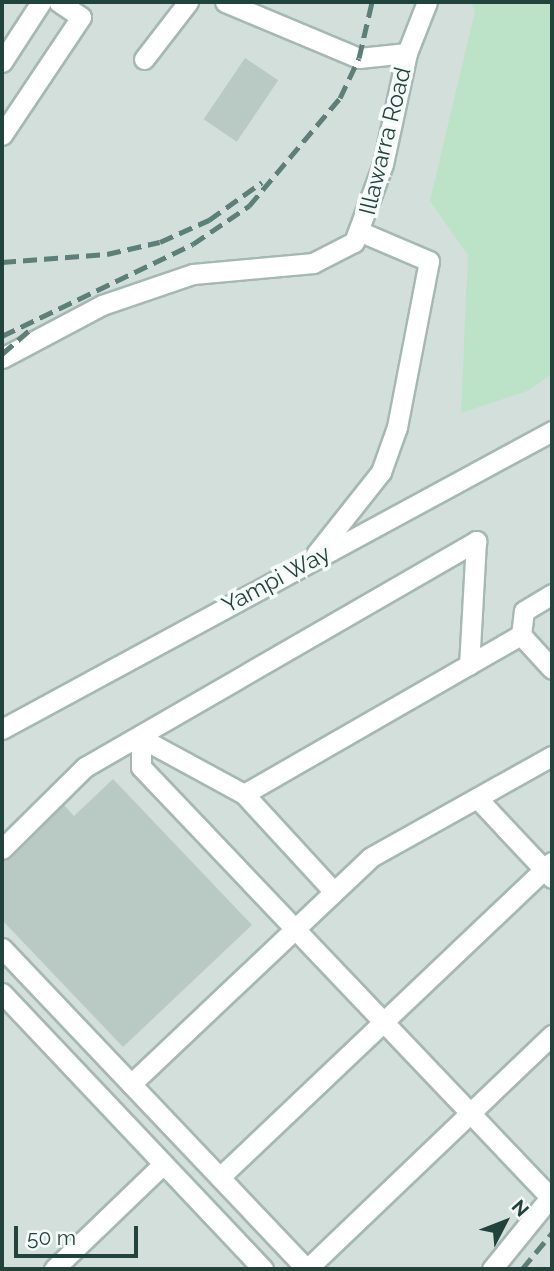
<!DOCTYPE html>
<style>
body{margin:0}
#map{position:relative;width:554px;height:1271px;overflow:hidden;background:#e5efeb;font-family:Raleway,sans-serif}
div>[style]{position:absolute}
.built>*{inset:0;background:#d2dfda;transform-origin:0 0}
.green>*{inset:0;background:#bce2c8}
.building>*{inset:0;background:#b9cac4;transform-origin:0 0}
.roads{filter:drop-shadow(2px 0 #a6b8b3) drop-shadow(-2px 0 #a6b8b3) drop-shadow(0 2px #a6b8b3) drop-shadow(0 -2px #a6b8b3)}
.minor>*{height:19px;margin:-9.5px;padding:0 9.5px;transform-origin:9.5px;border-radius:9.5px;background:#fff}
.rail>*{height:5px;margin-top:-2.5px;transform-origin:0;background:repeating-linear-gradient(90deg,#5c7f77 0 14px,transparent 0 21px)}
span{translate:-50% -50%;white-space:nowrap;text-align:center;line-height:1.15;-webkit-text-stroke:7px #f6fbf9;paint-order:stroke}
.street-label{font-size:23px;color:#21433c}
.frame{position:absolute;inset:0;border:4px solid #21433c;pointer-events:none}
.north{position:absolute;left:470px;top:1187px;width:70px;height:70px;-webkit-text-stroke:5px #f6fbf9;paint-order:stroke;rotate:48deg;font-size:19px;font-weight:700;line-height:28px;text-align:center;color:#21433c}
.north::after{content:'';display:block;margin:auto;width:24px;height:32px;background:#21433c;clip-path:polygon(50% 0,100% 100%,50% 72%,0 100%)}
.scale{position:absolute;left:14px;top:1226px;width:124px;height:32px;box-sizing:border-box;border:4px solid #21433c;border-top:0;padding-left:9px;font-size:21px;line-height:24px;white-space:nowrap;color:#21433c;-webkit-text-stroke:5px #f6fbf9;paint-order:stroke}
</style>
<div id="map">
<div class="built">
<i style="left:2px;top:2px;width:550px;height:1267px"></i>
</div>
<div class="green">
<i style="clip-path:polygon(471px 2px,552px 2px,552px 374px,527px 391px,461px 413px,468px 255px,430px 201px,475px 11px)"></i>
</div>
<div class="building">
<i style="left:245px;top:58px;width:40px;height:74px;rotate:34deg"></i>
<i style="clip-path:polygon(113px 779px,252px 925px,123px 1047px,2px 920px,2px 861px,64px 805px,74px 816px)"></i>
</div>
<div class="roads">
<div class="minor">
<i style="left:225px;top:2px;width:145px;rotate:22.7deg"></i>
<i style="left:359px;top:58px;width:48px;rotate:-5.9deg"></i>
<i style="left:144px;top:59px;width:72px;rotate:-52.3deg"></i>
<i style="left:2px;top:62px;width:72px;rotate:-57deg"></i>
<i style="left:2px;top:135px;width:142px;rotate:-56.2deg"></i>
<i style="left:81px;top:17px;width:27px;rotate:-146deg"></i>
<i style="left:2px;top:358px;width:113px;rotate:-27.9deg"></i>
<i style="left:102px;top:305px;width:96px;rotate:-18.8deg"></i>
<i style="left:193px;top:274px;width:121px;rotate:-5.2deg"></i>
<i style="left:313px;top:263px;width:46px;rotate:-27.1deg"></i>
<i style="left:354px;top:242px;width:83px;rotate:-69.6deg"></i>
<i style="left:383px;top:164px;width:114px;rotate:-77.8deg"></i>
<i style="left:407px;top:53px;width:55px;rotate:-68.6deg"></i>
<i style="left:316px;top:554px;width:105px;rotate:-51.6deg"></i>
<i style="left:381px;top:472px;width:48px;rotate:-70.4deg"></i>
<i style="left:397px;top:427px;width:169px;rotate:-79.1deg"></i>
<i style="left:429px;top:261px;width:74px;rotate:-156.9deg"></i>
<i style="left:521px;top:635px;width:24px;rotate:-83deg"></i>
<i style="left:524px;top:611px;width:33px;rotate:-31deg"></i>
<i style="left:521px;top:635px;width:46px;rotate:47.6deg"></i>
<i style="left:2px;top:729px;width:626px;rotate:-28.45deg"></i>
<i style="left:141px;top:738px;width:29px;rotate:90deg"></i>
<i style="left:141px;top:767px;width:593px;rotate:46.43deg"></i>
<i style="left:141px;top:738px;width:117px;rotate:28.5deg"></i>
<i style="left:244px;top:794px;width:133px;rotate:47.4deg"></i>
<i style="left:244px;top:794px;width:319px;rotate:-29.9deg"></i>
<i style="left:477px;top:798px;width:110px;rotate:46.8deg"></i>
<i style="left:2px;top:849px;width:117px;rotate:-44.7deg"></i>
<i style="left:85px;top:767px;width:452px;rotate:-30deg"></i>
<i style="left:476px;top:541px;width:124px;rotate:93.2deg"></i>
<i style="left:2px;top:948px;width:443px;rotate:46.5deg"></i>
<i style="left:2px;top:993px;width:380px;rotate:46.6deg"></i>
<i style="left:131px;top:1084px;width:330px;rotate:-43.4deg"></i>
<i style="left:371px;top:857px;width:207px;rotate:-29.2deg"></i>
<i style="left:220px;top:1177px;width:458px;rotate:-43.5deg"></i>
<i style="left:54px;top:1269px;width:151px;rotate:-43.9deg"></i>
<i style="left:307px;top:1269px;width:339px;rotate:-43.7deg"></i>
<i style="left:492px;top:1269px;width:95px;rotate:-51deg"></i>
</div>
</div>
<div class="rail">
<i style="left:2px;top:262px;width:105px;rotate:-4.4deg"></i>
<i style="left:107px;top:254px;width:54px;rotate:-12.8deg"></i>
<i style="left:160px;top:242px;width:54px;rotate:-24.2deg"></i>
<i style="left:209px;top:220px;width:65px;rotate:-35.6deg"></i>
<i style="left:2px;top:336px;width:212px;rotate:-25.7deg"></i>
<i style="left:193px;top:244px;width:68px;rotate:-34.2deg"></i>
<i style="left:249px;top:206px;width:141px;rotate:-49.9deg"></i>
<i style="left:340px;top:98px;width:44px;rotate:-64.6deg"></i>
<i style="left:359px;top:58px;width:57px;rotate:-76.9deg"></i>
<i style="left:2px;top:354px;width:40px;rotate:-41deg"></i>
<i style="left:522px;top:1269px;width:47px;rotate:-50.2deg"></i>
</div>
<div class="street-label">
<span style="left:385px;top:141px;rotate:-76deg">Illawarra Road</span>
<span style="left:276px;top:579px;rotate:-28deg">Yampi Way</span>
</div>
<div class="frame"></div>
<div class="north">N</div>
<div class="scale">50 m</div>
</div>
